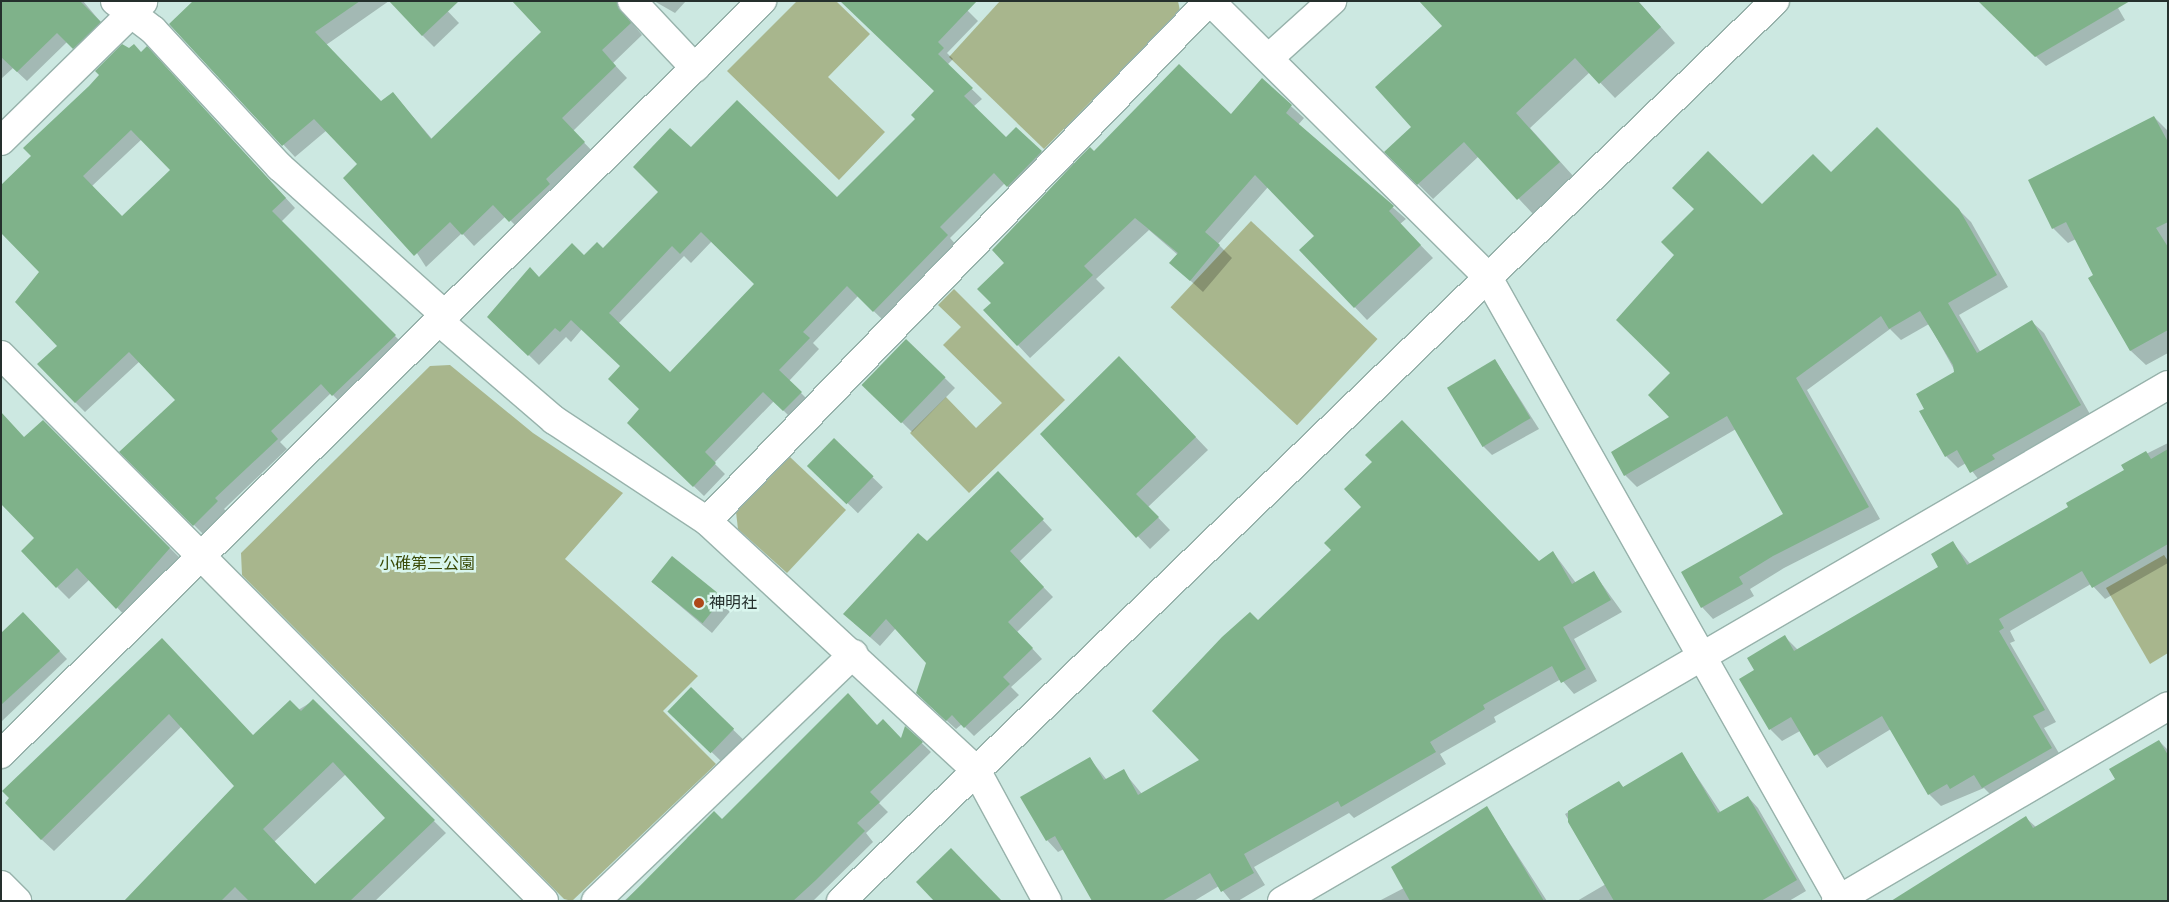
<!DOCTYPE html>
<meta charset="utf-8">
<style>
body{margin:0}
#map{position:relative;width:2169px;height:902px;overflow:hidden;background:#cce8e1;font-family:Karla,"Noto Sans JP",sans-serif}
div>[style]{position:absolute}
.green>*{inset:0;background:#a8b68d;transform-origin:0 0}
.shadow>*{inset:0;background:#0003;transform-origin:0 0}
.building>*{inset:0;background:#7fb28a;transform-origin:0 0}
.roads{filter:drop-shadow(1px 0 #97b2ab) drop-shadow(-1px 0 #97b2ab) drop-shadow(0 1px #97b2ab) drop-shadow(0 -1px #97b2ab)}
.minor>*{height:28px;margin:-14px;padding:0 14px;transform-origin:14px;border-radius:14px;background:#fff}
.tertiary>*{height:28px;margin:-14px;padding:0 14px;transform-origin:14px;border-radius:14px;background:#fff}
.dots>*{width:14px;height:14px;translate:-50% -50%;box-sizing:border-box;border:2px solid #d9f6ee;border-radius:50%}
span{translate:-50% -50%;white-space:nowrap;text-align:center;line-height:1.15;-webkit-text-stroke:5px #d9f6ee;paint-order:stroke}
.park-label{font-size:16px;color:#394906}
.poi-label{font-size:16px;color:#25302d}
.left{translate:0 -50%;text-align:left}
.frame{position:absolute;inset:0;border:2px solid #25302d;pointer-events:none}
</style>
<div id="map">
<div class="green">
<i style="clip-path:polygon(797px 1px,836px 1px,870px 34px,828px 77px,885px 132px,839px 180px,727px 71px)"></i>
<i style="clip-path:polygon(1000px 1px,1178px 1px,1180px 11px,1044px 149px,949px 57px)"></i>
<i style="left:1251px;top:221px;width:173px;height:118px;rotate:43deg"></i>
<i style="clip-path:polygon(954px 289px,1065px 400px,969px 493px,910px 433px,946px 397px,976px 428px,1002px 403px,943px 345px,961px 327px,938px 305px)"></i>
<i style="clip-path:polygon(450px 365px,533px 433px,623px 493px,565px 559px,698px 676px,663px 711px,716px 764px,572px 901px,564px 899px,242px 575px,241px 553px,430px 366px)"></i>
<i style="clip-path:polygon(790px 457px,846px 510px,787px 573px,738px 529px,736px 512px)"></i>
<i style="clip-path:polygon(2164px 555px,2168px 561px,2168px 653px,2150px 664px,2106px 588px)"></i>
</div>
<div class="shadow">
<i style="clip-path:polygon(1px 1px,83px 1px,109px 32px,83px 58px,67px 42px,27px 81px,13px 68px,1px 79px)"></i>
<i style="clip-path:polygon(235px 1px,389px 1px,326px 45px,381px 102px,393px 93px,432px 139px,609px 1px,634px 1px,628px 18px,642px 35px,613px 63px,627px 78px,573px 131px,595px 154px,522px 232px,506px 216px,474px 246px,462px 233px,426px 267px,359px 164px,327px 130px,295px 157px,171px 24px)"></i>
<i style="clip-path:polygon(438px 1px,459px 23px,434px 47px,422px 35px)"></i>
<i style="clip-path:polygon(654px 1px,686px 1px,675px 13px)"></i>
<i style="clip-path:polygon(evenodd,958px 1px,978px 21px,947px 53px,953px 59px,947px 65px,982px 99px,973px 107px,1006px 139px,1017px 129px,1052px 162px,1019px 197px,1005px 183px,950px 238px,957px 246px,884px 321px,858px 296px,813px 343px,819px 349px,789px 381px,811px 403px,794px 421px,774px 401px,714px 463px,725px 474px,704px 496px,628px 423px,641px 409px,622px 366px,582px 329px,571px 342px,566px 337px,539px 365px,489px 316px,539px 278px,603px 249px,659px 192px,691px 149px,837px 199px,917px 119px,935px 91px,855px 14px,958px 1px,712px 241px,756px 284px,670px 374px,618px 324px,684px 256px,691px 263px,712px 241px)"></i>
<i style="clip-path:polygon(1638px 1px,1675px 43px,1615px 98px,1590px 72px,1530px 128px,1574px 177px,1533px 214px,1479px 156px,1433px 199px,1386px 152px)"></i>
<i style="clip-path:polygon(1979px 1px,2114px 1px,2125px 20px,2046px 66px)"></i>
<i style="clip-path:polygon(evenodd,141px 53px,156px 58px,295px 208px,281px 222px,405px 346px,343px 405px,331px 393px,280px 442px,287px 449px,224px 509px,227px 512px,204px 535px,121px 452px,177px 400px,140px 361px,85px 412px,75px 402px,41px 272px,1px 231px,141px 53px,142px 139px,172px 170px,122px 218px,92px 186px,142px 139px)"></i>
<i style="clip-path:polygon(1262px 80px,1304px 118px,1298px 125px,1406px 219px,1400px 224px,1433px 258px,1367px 320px,1301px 250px,1315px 236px,1268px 187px,1218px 244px,1232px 258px,1203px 292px,1171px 263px,1178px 255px,1149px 230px,1096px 279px,1105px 288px,1030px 358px,985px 310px,993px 303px,1006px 263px,1094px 153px,1231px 116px)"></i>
<i style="clip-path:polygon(2154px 117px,2168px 131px,2168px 353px,2146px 365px,2131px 351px,2090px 278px,2095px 276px,2076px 239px,2068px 243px,2053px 228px)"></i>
<i style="clip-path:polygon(1877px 129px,1971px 222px,2008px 287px,1959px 315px,1981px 353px,2032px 322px,2044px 333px,2091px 416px,1982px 484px,1966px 463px,1958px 468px,1946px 456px,1925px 409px,1956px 373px,1929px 324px,1901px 340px,1890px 329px,1807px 390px,1880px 519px,1784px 568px,1750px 589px,1754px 596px,1713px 619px,1702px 607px,1785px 514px,1736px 429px,1637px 487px,1625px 475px,1671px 417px,1672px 373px,1762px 206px,1831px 174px)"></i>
<i style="clip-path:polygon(906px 340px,955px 388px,912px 432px,874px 395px)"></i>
<i style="clip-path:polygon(1495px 360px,1539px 429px,1492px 455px,1482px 445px)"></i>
<i style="clip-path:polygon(1132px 370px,1208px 450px,1148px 507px,1170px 530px,1150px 549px,1041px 434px)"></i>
<i style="clip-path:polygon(43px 422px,182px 560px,129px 620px,90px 579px,69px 599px,57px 587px,72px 514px,25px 438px)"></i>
<i style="left:834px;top:440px;width:68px;height:36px;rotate:44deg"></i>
<i style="clip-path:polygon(2168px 443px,2168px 563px,2105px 599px,2091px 584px,2010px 631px,2015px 641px,2010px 643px,2056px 722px,2044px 728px,2063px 760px,1995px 799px,1984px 788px,1941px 806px,1929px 794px,1891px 729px,1827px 768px,1800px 731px,1782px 741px,1770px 729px,1755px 670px,1785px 637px,1798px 650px,1940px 567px,1953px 543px,1971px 565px,2070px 507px,2125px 471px,2122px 466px)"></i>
<i style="clip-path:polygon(1007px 482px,1052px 530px,1019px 562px,1053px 597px,1017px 632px,1042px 659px,1011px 687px,1019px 695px,974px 736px,962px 724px,956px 729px,927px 703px,928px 662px,896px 628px,880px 646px,854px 623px,927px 542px)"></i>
<i style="clip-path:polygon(1553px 552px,1576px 583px,1594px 573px,1622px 612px,1574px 639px,1597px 681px,1574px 694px,1561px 679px,1494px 717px,1496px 722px,1440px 754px,1446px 764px,1354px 818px,1349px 813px,1254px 867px,1265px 885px,1238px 901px,1231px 901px,1219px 886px,1194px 901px,1093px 901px,1064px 849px,1058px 852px,1047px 840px,1090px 759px,1107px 780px,1123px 771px,1142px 794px,1201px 760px,1258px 621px,1539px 563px)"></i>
<i style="clip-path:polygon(652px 582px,722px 599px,732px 609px,712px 633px)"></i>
<i style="clip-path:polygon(31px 621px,67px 659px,1px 722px,1px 634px)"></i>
<i style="clip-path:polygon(evenodd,162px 640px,254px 737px,313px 701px,446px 833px,375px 901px,125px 901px,235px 786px,182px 726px,54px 851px,41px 839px,162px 640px,346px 774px,387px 818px,316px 885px,274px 842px,346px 774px)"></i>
<i style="left:691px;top:689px;width:73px;height:31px;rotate:44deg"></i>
<i style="clip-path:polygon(878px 726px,902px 740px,906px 728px,931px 752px,879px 803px,888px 812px,866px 833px,873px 842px,813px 901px,624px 901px,690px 841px,687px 838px,714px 812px,722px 820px)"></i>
<i style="clip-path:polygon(2159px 741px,2168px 750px,2168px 901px,1906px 901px,2026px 818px,2036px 827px,2117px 780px)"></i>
<i style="clip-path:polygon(1682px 754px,1721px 813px,1748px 797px,1758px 808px,1806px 891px,1789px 901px,1577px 901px,1606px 884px,1565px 814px,1619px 783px,1624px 788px)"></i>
<i style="clip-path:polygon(1487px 808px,1547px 901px,1379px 901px,1404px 888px)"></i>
</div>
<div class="building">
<i style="clip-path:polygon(1px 1px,80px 1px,101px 22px,73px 49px,57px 33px,17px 72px,1px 57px)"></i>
<i style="clip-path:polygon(193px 1px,360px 1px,315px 32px,381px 101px,393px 92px,431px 139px,541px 32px,512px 1px,617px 1px,631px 23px,602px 50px,616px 66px,562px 118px,585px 142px,546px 179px,550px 184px,509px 222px,493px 205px,462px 235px,450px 222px,414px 256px,343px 178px,357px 164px,314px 119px,282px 146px,169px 24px)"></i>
<i style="clip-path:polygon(389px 1px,459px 1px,422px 36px)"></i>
<i style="clip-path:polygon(evenodd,840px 1px,977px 1px,938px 42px,944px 48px,938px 54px,973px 88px,964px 96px,1006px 137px,1016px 127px,1042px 151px,1007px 187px,994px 173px,940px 227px,948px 235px,873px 312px,847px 286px,803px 332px,810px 338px,779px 370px,802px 392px,783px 411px,763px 392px,705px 452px,716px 463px,693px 487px,627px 423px,639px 409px,608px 379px,620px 366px,571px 320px,560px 332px,555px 328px,528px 356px,487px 317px,530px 267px,539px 277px,572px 243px,584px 255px,597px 242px,603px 248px,658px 192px,633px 167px,670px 128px,691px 147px,737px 100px,837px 197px,915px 119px,911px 115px,934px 91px,840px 1px,701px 232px,754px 284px,670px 372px,609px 313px,672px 246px,680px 254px,701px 232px)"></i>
<i style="clip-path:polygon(1419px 1px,1638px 1px,1661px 27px,1599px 84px,1575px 58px,1516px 113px,1560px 162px,1517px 200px,1464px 142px,1417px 185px,1384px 152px,1411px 127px,1375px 87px,1442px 26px)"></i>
<i style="clip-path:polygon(1978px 1px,2130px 1px,2035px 57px)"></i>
<i style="clip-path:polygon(evenodd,122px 44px,129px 48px,134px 44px,141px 52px,147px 46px,286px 198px,272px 211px,396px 335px,332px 396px,321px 384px,271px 431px,278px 439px,215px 498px,218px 501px,193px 526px,119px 452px,175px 400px,129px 352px,75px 403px,37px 364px,57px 346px,15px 302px,39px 272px,1px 233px,1px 185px,31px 156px,23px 148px,89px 86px,99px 75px,95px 71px,122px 44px,131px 130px,170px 170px,122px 216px,83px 176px,131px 130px)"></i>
<i style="clip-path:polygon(1179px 64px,1231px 114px,1262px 78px,1292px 105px,1286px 113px,1394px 206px,1389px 211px,1421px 245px,1354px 308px,1299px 250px,1314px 236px,1255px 175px,1205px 232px,1220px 245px,1190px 281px,1169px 263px,1178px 253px,1135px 218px,1084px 266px,1093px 275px,1017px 346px,983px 310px,991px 303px,977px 289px,1004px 263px,992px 250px,1081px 156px,1090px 147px,1094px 151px)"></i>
<i style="clip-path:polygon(2154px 116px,2168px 142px,2168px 222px,2156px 228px,2168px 247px,2168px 330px,2130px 351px,2088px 278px,2093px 275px,2066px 222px,2052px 229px,2028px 180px)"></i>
<i style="clip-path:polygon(1877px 127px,1959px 209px,1997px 275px,1948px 303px,1977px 353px,2032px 320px,2081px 405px,1992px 455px,1995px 459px,1970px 473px,1957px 450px,1945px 457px,1919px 411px,1924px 409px,1916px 394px,1954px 372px,1953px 365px,1920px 311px,1889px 329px,1881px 316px,1796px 378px,1869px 507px,1773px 556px,1739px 577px,1743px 584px,1701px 608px,1681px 572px,1783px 514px,1727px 416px,1624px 476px,1611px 452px,1669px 417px,1648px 395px,1670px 373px,1616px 320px,1674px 255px,1661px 242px,1694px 209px,1672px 188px,1708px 151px,1762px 204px,1813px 154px,1831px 172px)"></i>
<i style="left:906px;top:339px;width:55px;height:64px;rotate:44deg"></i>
<i style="clip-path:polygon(1119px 356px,1196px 437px,1136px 494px,1159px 517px,1136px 538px,1040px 434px)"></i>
<i style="left:1495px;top:359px;width:69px;height:56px;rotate:59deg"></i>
<i style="clip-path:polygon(1px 412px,24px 437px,43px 420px,170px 548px,116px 609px,77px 568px,56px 588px,21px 551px,34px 538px,1px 504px)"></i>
<i style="clip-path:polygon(1402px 420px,1539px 561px,1553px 551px,1572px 584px,1594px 571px,1611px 600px,1563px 627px,1586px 669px,1561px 683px,1552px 666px,1483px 705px,1485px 709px,1430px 742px,1436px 752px,1341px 807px,1338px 801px,1244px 854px,1254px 873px,1221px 892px,1210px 873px,1162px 901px,1092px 901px,1055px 836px,1046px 841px,1020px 797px,1090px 757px,1104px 780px,1124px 769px,1138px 795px,1199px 760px,1152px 711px,1222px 637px,1250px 612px,1258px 620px,1331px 550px,1324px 543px,1361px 507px,1344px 489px,1372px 462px,1365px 455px)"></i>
<i style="left:834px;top:438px;width:55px;height:39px;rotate:44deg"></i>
<i style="clip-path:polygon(2168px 449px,2168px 544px,2092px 588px,2082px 571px,1999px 619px,2004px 628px,1999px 631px,2045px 710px,2033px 716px,2052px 748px,1982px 788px,1974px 775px,1950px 789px,1947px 784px,1928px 795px,1882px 716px,1814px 756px,1791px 717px,1769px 730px,1739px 679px,1754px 670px,1747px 658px,1785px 635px,1794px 651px,1938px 567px,1931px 554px,1953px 541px,1967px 565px,2068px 507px,2066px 503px,2124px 470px,2121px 465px,2146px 451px,2151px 459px)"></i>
<i style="clip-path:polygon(998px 471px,1044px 519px,1010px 551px,1044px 587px,1008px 622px,1033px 648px,1003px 677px,1010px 684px,964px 728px,952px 715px,946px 721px,916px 693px,926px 663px,886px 619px,870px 637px,843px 614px,918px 533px,927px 541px)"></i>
<i style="left:672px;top:556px;width:66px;height:33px;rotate:39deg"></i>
<i style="clip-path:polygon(23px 612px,60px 651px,1px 705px,1px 633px)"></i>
<i style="clip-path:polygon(evenodd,162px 638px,253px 735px,290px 700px,301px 711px,313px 699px,435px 820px,350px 901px,249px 901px,235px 887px,221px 901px,124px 901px,234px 786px,169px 714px,41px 840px,5px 803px,9px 798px,2px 791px,162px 638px,333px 762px,385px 818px,315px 884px,263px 829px,333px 762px)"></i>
<i style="left:691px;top:687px;width:60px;height:34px;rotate:44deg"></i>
<i style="clip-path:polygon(848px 693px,877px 725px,883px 719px,901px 738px,905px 726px,923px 742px,870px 792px,880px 802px,857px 823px,865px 831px,816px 880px,793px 901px,625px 901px,714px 811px,722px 819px)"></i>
<i style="clip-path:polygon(2159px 740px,2168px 755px,2168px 901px,1891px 901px,2026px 816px,2033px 828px,2115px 779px,2109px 769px)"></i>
<i style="clip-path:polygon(1682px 752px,1718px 813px,1748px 796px,1797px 880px,1761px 901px,1614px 901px,1568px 822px,1568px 811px,1619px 781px,1623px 787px)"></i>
<i style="clip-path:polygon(1487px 806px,1544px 901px,1410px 901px,1391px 867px)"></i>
<i style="clip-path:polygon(951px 848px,1002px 901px,934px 901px,916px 882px)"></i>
</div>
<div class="roads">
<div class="minor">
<i style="left:115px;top:1px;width:48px;rotate:37.3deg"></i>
<i style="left:153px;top:30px;width:187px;rotate:47.2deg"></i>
<i style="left:280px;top:167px;width:223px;rotate:41.9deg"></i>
<i style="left:632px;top:1px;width:92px;rotate:46.8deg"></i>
<i style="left:1210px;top:1px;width:390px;rotate:44.8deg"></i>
<i style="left:1487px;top:276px;width:718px;rotate:60.54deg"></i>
<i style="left:1270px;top:57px;width:84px;rotate:-42.1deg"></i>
<i style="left:1px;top:141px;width:199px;rotate:-44.4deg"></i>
<i style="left:440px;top:322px;width:150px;rotate:40.7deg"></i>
<i style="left:554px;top:420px;width:183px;rotate:33.4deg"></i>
<i style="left:707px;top:521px;width:367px;rotate:42.8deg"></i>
<i style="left:976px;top:770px;width:149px;rotate:61.5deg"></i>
<i style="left:1px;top:355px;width:770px;rotate:45.16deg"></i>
<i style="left:707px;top:521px;width:723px;rotate:-46.01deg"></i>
<i style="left:1px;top:754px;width:1071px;rotate:-44.7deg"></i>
<i style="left:596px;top:901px;width:357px;rotate:-43.8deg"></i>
<i style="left:1282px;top:901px;width:1025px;rotate:-30.22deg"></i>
<i style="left:1836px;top:901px;width:385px;rotate:-30.4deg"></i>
</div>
<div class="tertiary">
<i style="left:1px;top:885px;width:23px;rotate:45deg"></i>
<i style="left:841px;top:901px;width:1297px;rotate:-43.94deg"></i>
</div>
</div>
<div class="dots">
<i style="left:699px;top:603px;background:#ae491a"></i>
</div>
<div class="park-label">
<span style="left:427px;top:564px">小碓第三公園</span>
</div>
<div class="poi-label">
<span class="left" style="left:709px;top:603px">神明社</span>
</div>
<div class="frame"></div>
</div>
